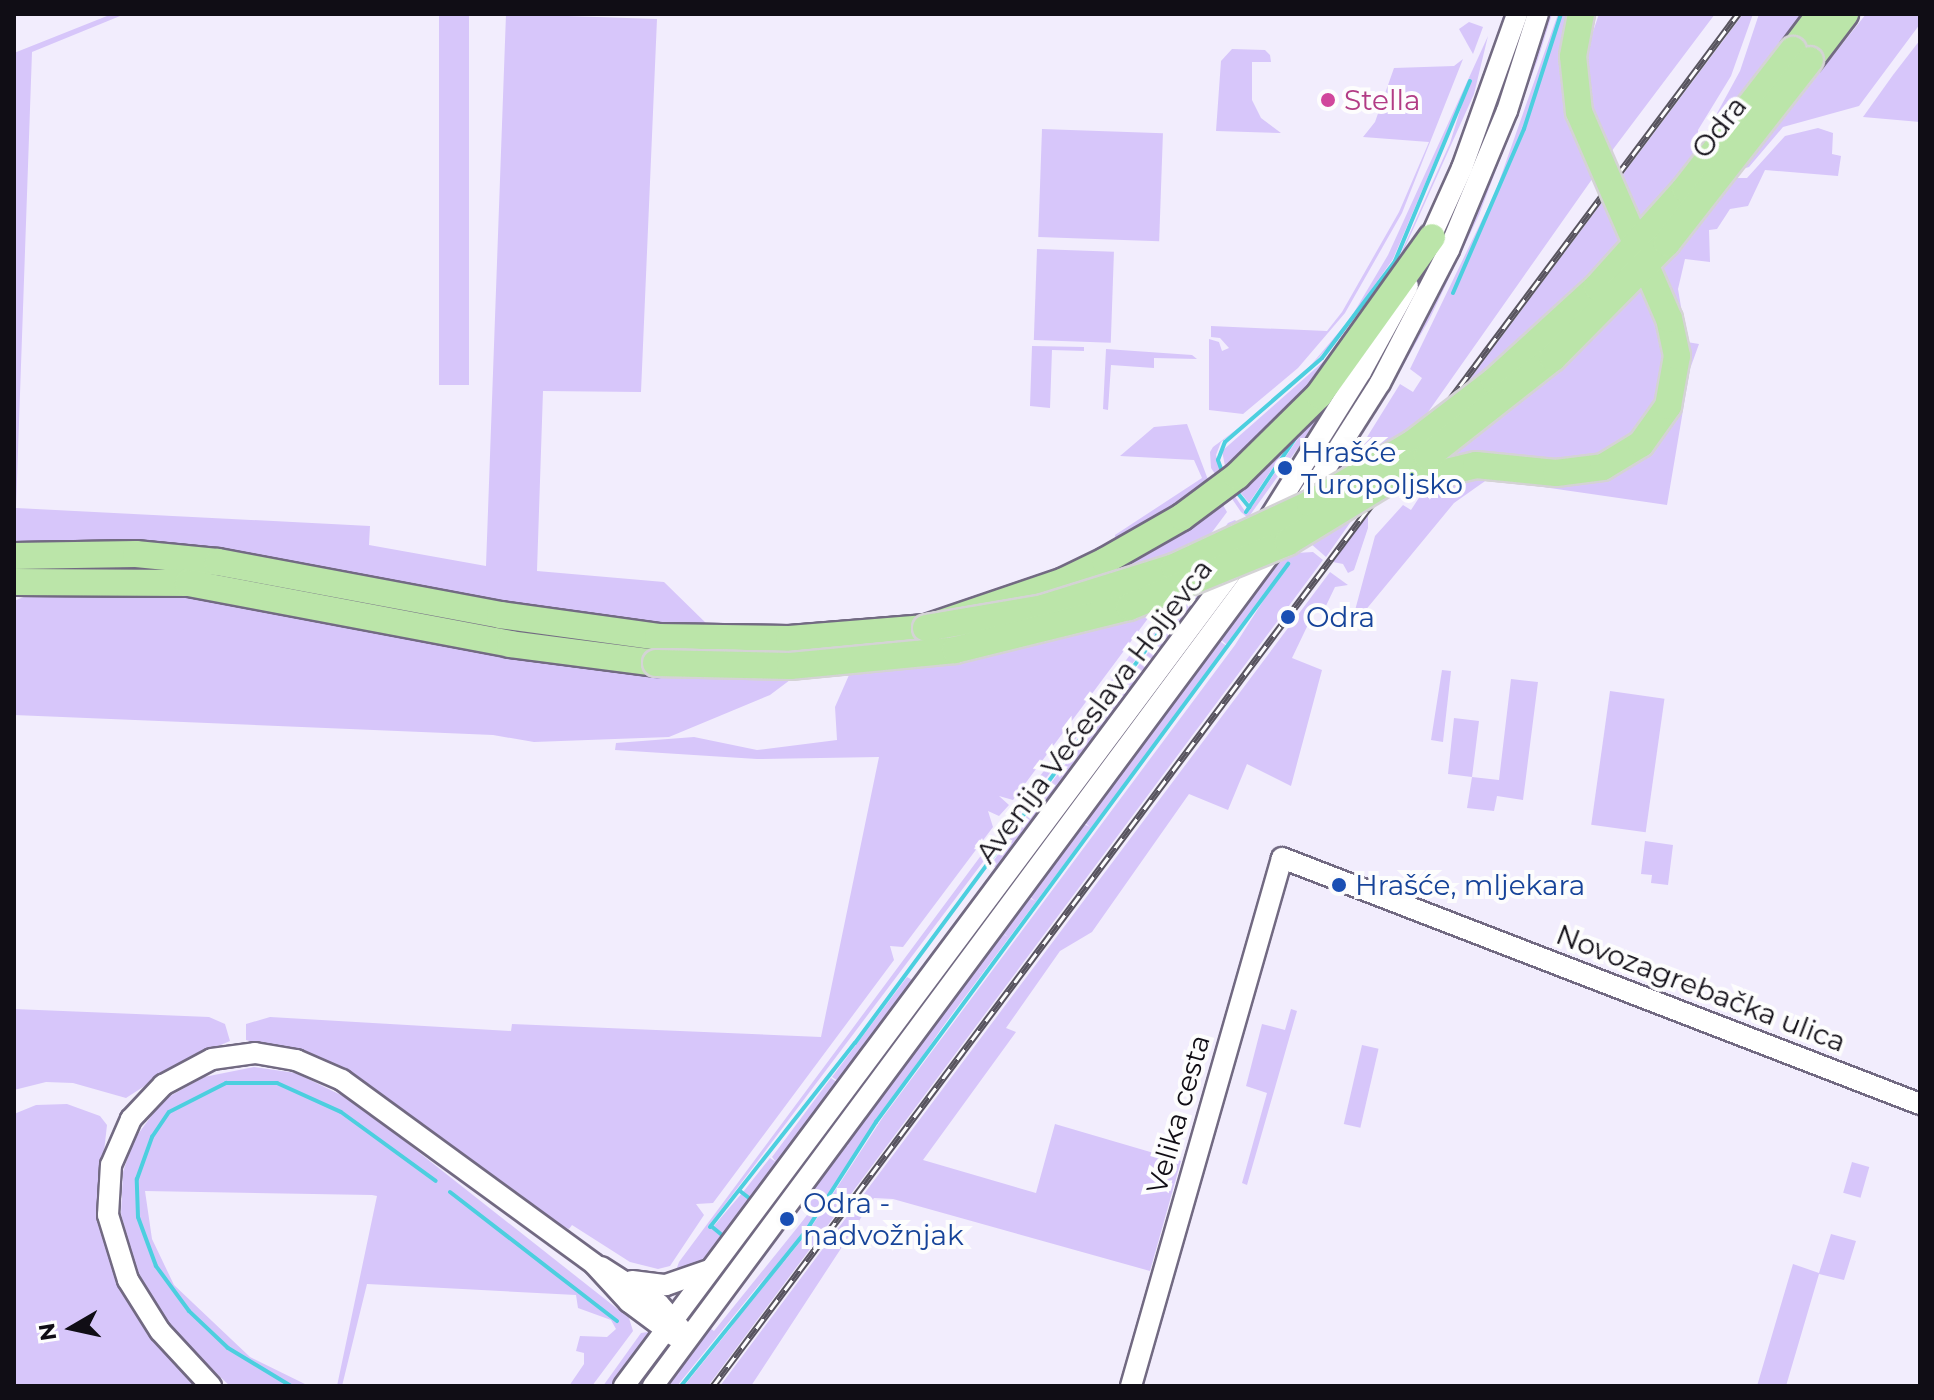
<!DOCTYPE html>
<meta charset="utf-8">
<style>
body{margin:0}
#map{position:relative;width:1934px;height:1400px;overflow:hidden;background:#f2edfd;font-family:Montserrat,sans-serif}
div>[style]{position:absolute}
.green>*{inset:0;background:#d7c6fa;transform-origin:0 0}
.stream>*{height:4px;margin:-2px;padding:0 2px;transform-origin:2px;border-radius:2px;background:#4ccfdf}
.roads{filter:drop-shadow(2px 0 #726a82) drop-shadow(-2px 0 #726a82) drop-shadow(0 2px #726a82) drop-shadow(0 -2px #726a82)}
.secondary>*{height:20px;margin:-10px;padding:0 10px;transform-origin:10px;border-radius:10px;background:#fff}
.motorway>*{height:26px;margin:-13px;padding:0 13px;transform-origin:13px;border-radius:13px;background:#bbe5a9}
.rail>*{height:7px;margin-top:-3.5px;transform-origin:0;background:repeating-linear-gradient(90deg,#fdfdfd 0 12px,#58545f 0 24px);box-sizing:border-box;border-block:2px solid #58545f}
.bridges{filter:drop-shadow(2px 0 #d4d3d5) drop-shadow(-2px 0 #d4d3d5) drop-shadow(0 2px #d4d3d5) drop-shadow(0 -2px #d4d3d5)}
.motorway-bridge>*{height:26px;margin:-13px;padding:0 13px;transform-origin:13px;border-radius:13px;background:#bbe5a9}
.dots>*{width:22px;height:22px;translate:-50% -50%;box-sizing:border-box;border:4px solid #fdfdfd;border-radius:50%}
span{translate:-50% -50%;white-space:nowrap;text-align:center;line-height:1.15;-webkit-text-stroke:8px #fdfdfd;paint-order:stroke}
.hotel-label{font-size:28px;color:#b23c85}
.left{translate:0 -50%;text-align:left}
.street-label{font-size:28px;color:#100d15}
.transit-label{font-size:28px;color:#164399}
.frame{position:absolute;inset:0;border:16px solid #100d15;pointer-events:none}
.north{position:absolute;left:32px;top:1288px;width:80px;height:80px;-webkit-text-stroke:6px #fdfdfd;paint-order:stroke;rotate:261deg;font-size:22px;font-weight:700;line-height:32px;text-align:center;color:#100d15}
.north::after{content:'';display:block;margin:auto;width:28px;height:36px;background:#100d15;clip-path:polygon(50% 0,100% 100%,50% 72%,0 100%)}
</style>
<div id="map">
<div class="green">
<i style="clip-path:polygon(112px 14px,125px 14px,32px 52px,16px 508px,370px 526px,369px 545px,486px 566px,506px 14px,657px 19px,641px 392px,543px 391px,537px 571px,664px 582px,711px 628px,558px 614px,145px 544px,14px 544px,14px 53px)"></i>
<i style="left:439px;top:14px;width:30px;height:371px"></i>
<i style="clip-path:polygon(1523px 14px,1530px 14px,1480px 157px,1409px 313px,1318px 469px,1269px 531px,1404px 308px,1432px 250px)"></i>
<i style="clip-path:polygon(1546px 14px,1552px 14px,1538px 59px,1479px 215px,1430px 318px,1383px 401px)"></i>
<i style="clip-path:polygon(1558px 14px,1572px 14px,1567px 35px,1588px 46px,1599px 14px,1715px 14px,1614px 148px,1326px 557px,1310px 543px,1341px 479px,1400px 384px,1413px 392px,1422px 378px,1410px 369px,1495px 193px)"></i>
<i style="clip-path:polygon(1743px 14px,1753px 14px,1731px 76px,1698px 130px,1697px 157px,1725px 178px,1747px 178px,1785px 136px,1818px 128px,1833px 133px,1832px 154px,1841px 156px,1838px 176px,1765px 170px,1748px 206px,1730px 209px,1717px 229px,1709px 230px,1710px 262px,1685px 259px,1678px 289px,1687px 342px,1699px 344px,1690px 369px,1667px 505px,1488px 479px,1454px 503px,1350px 629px,1375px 536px,1403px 505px,1411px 510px,1426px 487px,1402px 470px)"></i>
<i style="clip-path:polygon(1759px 14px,1803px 14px,1761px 71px,1798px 100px,1866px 14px,1920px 14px,1920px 24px,1859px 106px,1783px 127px,1749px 167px,1736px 171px,1705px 151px,1703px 139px,1740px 71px)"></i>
<i style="clip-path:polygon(1469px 22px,1483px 27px,1473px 54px,1459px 29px)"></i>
<i style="clip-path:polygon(1488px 36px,1474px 94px,1343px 385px,1248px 518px,1241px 512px,1211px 468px,1210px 452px,1213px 447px,1260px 412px,1221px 442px,1216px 455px,1223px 479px,1247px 514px,1299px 437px,1295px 435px,1249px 503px,1227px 476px,1222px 451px,1324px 361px,1397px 262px,1450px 143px,1470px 78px,1393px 259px,1337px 338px,1305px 372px,1350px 319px,1388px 255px)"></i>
<i style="clip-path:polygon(1920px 40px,1920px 122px,1863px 117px,1893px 75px)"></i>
<i style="clip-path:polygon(1232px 49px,1265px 50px,1270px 55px,1271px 62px,1252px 62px,1252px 100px,1261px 118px,1281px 133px,1216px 131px,1221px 61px)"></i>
<i style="clip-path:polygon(1463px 59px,1402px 213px,1345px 313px,1298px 368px,1243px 414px,1209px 410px,1209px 339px,1219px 342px,1222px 351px,1229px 348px,1220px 338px,1211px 337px,1211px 326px,1327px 331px,1342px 312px,1399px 212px,1429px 142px,1363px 137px,1375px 122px,1394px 68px,1454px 66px)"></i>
<i style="left:1042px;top:129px;width:121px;height:108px;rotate:2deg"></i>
<i style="left:1037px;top:249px;width:77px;height:91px;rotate:2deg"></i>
<i style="clip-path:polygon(1032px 346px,1084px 347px,1084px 351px,1052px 350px,1050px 408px,1030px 406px)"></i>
<i style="clip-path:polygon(1106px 349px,1192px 355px,1197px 359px,1154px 358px,1154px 368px,1111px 365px,1108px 410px,1103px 409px)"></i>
<i style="clip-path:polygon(1187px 424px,1207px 477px,1227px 512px,1013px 800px,999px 796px,1009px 805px,999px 816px,988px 811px,993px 827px,903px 947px,890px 946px,894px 960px,713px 1203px,696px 1204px,704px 1215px,670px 1266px,658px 1269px,630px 1262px,572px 1225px,569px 1229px,538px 1214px,521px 1195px,339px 1068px,246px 1040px,246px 1024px,270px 1017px,511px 1031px,512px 1024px,821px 1037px,879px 757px,757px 759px,615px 750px,616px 743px,694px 737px,757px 750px,837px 740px,835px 707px,849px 675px,941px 665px,1136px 619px,1188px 547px,1117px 572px,1115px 535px,1202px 478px,1194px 460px,1120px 456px,1154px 427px)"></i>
<i style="clip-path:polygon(1368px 513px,1368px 528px,1354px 570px,1348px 573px,1343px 564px,1333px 562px)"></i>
<i style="clip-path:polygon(1235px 520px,1249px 533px,1161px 655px,1152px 648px,1193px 594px,1184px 595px,708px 1227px,719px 1232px,713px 1227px,742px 1193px,746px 1196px,743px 1192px,770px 1158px,776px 1162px,772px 1157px,831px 1078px,840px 1084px,697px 1267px,675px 1273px,679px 1262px,1228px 523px)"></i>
<i style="left:1261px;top:542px;width:7px;height:947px;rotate:34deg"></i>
<i style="clip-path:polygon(1313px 552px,1323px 560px,708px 1386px,684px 1386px,808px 1232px,883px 1117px,1235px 645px,1288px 562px,1227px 645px,1219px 638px,1279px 554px)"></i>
<i style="clip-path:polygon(1330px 572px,1348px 585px,1335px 587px,1323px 612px,1315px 610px,1292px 658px,1322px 670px,1291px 786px,1247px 764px,1228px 810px,1189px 794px,1092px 932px,1060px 951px,1006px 1028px,1016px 1032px,923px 1160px,1036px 1193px,1055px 1124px,1181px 1161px,1150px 1271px,893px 1199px,874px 1198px,751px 1386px,720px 1386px)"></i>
<i style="clip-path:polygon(38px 591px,190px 596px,794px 677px,770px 695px,669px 737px,534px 742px,493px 735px,14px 715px,14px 601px)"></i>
<i style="clip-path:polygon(1218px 640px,1227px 646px,873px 1120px,804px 1229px,677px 1386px,663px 1386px,674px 1372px,679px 1375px,674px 1370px,707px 1326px,714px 1331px,809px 1213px,801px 1207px,815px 1181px,843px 1143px,849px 1146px,844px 1142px,973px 969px,981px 973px,974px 967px,1000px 932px,1008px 937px,1001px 931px,1027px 897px,1035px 901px,1028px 895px,1082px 823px,1090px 827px,1083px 821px)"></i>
<i style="clip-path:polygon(1150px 650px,1158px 655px,1107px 727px,1054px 799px,1049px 796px,1052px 800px,1027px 835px,1023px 832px,1025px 836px,1000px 871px,991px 864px)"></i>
<i style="clip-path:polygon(1442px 670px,1451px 671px,1443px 742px,1431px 740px)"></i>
<i style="clip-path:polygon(1511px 679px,1538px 682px,1523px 800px,1497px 796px,1494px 811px,1467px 808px,1472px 777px,1448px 774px,1454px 718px,1479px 721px,1472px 777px,1499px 780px)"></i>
<i style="left:1610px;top:691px;width:55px;height:135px;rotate:8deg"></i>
<i style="clip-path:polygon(1645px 841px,1673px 845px,1668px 885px,1651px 883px,1652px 875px,1641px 874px)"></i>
<i style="clip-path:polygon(907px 977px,916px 982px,866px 1050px,841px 1083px,832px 1077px)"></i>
<i style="clip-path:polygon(14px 1009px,209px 1017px,225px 1024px,230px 1041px,185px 1060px,126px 1098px,73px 1083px,46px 1082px,14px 1090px)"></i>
<i style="clip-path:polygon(1291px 1009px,1297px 1011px,1247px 1185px,1242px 1183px,1267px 1093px,1246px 1086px,1262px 1024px,1285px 1030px)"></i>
<i style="left:1362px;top:1045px;width:17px;height:81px;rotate:13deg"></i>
<i style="clip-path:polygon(254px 1067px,296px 1073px,355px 1102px,629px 1318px,633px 1331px,592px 1386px,569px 1386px,584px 1364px,584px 1353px,576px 1351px,580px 1336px,607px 1337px,616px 1329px,611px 1320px,578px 1308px,576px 1295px,367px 1284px,342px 1386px,337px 1386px,377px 1196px,372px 1195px,145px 1191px,152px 1239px,174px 1285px,250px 1357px,309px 1386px,230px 1386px,189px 1348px,156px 1306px,134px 1264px,121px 1214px,123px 1172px,133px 1141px,163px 1100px,204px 1077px)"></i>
<i style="clip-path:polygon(67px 1104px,100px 1116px,107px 1125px,98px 1206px,120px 1284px,147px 1330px,199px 1386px,14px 1386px,14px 1114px,36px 1105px)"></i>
<i style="left:1852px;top:1162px;width:18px;height:32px;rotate:16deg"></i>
<i style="clip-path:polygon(1831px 1234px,1856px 1241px,1844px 1280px,1819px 1274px,1786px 1386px,1757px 1386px,1793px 1264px,1819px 1273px)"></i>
<i style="clip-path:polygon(648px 1332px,645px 1344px,615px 1386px,603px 1386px,641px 1333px)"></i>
</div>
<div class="stream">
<i style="left:1453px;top:293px;width:179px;rotate:-66.6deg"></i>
<i style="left:1524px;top:129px;width:121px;rotate:-72.2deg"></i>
<i style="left:1223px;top:474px;width:15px;rotate:-110deg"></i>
<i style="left:1218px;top:460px;width:19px;rotate:-69deg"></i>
<i style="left:1225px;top:442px;width:128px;rotate:-40.9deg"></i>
<i style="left:1322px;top:358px;width:121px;rotate:-53deg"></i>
<i style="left:1395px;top:261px;width:195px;rotate:-67.4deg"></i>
<i style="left:1236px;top:491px;width:21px;rotate:51deg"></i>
<i style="left:1246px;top:512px;width:90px;rotate:-56.3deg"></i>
<i style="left:740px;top:1191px;width:11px;rotate:38deg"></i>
<i style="left:450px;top:1192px;width:211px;rotate:37.7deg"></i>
<i style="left:711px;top:1226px;width:13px;rotate:39deg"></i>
<i style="left:710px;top:1227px;width:234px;rotate:-51.8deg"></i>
<i style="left:855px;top:1043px;width:555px;rotate:-53.5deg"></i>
<i style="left:291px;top:1386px;width:74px;rotate:-148.9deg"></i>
<i style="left:228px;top:1348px;width:54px;rotate:-136.5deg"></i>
<i style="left:189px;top:1311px;width:56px;rotate:-126.3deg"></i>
<i style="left:156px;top:1266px;width:52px;rotate:-110.2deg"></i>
<i style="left:138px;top:1217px;width:38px;rotate:-92deg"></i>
<i style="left:137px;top:1179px;width:45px;rotate:-70.3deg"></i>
<i style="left:152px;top:1137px;width:30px;rotate:-56deg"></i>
<i style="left:169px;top:1112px;width:64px;rotate:-27deg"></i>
<i style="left:226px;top:1083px;width:51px"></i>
<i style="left:277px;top:1083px;width:70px;rotate:24.4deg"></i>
<i style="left:341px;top:1112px;width:117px;rotate:36deg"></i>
<i style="left:681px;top:1386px;width:199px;rotate:-51.1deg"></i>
<i style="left:806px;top:1231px;width:130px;rotate:-57.3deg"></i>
<i style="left:876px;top:1122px;width:694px;rotate:-53.56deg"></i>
</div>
<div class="roads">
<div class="secondary">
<i style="left:1425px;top:250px;width:90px;rotate:-65.7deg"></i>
<i style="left:1462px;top:168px;width:164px;rotate:-70.3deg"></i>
<i style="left:1300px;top:509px;width:149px;rotate:-57.6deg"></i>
<i style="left:1380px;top:383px;width:150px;rotate:-62.6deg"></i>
<i style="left:1449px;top:250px;width:151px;rotate:-67.4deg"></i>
<i style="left:1507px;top:111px;width:102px;rotate:-72.3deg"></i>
<i style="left:1264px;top:527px;width:183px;rotate:-58deg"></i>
<i style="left:1361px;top:372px;width:98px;rotate:-61.3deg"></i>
<i style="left:601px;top:1267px;width:69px;rotate:32.5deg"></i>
<i style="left:659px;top:1304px;width:35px;rotate:49deg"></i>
<i style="left:632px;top:1281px;width:34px;rotate:7deg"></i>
<i style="left:666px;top:1285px;width:46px;rotate:-19.2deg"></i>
<i style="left:211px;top:1386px;width:75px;rotate:-132.8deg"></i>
<i style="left:160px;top:1331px;width:60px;rotate:-122.1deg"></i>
<i style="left:128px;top:1280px;width:68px;rotate:-107.1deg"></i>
<i style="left:108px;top:1215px;width:50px;rotate:-86.6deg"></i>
<i style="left:111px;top:1165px;width:50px;rotate:-66.5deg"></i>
<i style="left:131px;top:1119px;width:47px;rotate:-46.7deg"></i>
<i style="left:163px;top:1085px;width:55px;rotate:-28deg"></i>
<i style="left:212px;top:1059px;width:43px;rotate:-7.9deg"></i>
<i style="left:255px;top:1053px;width:42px;rotate:9.7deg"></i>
<i style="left:296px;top:1060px;width:50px;rotate:23.5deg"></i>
<i style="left:342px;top:1080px;width:312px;rotate:36.1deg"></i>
<i style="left:594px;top:1264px;width:52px;rotate:47.4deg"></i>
<i style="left:629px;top:1302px;width:57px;rotate:36.5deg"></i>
<i style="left:624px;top:1386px;width:1028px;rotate:-53.26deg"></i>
<i style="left:653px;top:1386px;width:1046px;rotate:-53.44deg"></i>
<i style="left:1131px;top:1386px;width:549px;rotate:-74.04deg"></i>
<i style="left:1282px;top:858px;width:684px;rotate:21.09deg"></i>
</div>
<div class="motorway">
<i style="left:1793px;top:50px;width:45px;rotate:-53.1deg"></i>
<i style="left:1810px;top:60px;width:58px;rotate:-52.7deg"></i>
<i style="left:14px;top:556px;width:122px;rotate:-0.9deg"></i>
<i style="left:136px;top:554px;width:82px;rotate:5.6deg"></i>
<i style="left:218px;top:562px;width:287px;rotate:10.6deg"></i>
<i style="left:500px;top:615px;width:160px;rotate:7.9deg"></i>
<i style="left:658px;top:637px;width:131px;rotate:0.9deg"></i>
<i style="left:789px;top:639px;width:137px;rotate:-4.6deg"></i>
<i style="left:926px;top:628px;width:146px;rotate:-18.8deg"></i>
<i style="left:1064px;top:581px;width:46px;rotate:-26deg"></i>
<i style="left:1105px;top:561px;width:89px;rotate:-29.7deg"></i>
<i style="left:1182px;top:517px;width:69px;rotate:-36.7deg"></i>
<i style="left:1237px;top:476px;width:115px;rotate:-44.6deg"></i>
<i style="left:1319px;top:395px;width:194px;rotate:-54.4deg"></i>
<i style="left:14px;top:582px;width:174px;rotate:0.3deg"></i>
<i style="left:188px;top:583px;width:328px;rotate:10.7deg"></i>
<i style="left:510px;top:644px;width:147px;rotate:7.4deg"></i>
</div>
</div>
<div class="rail">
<i style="left:713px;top:1386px;width:1713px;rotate:-53.24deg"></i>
</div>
<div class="bridges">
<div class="motorway-bridge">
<i style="left:1409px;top:481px;width:69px;rotate:-13.4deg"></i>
<i style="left:1476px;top:465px;width:80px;rotate:5.7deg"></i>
<i style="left:1556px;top:473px;width:47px;rotate:-7.3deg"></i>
<i style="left:1603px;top:467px;width:44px;rotate:-31.2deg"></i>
<i style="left:1641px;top:444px;width:47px;rotate:-54.6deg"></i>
<i style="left:1668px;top:406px;width:51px;rotate:-79.8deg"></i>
<i style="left:1677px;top:356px;width:38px;rotate:-102deg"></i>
<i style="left:1669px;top:319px;width:226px;rotate:-113.5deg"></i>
<i style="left:1579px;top:112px;width:56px;rotate:-96.1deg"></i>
<i style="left:1573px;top:56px;width:43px;rotate:-79.2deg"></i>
<i style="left:926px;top:628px;width:119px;rotate:-9.7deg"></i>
<i style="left:1043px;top:608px;width:137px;rotate:-17.4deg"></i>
<i style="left:1174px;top:567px;width:150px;rotate:-24.9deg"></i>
<i style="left:1310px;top:504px;width:120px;rotate:-30.6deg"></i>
<i style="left:1413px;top:443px;width:102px;rotate:-37.4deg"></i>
<i style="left:1494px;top:381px;width:139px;rotate:-42.4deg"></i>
<i style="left:1597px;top:287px;width:132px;rotate:-48.1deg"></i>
<i style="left:1685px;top:189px;width:176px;rotate:-52.2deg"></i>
<i style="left:656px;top:663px;width:134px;rotate:1.3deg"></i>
<i style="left:790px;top:666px;width:166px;rotate:-5.5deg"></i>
<i style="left:955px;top:650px;width:179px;rotate:-13.9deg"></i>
<i style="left:1129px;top:607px;width:172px;rotate:-22.2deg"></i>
<i style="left:1288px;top:542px;width:163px;rotate:-31.4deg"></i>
<i style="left:1427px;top:457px;width:160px;rotate:-38.2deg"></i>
<i style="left:1553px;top:358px;width:162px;rotate:-45.3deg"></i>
<i style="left:1667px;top:243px;width:232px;rotate:-52deg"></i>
</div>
</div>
<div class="dots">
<i style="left:1328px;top:100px;background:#d1479c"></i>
<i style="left:1285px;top:468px;background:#1a4fb4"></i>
<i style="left:1288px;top:617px;background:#1a4fb4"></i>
<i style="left:1339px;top:885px;background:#1a4fb4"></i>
<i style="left:787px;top:1219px;background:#1a4fb4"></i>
</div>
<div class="hotel-label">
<span class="left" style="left:1344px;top:100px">Stella</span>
</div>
<div class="street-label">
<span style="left:1719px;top:127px;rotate:-52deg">Odra</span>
<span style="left:1094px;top:711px;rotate:-53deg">Avenija Većeslava Holjevca</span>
<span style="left:1701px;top:988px;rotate:21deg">Novozagrebačka ulica</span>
<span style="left:1178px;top:1114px;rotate:-74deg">Velika cesta</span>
</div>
<div class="transit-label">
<span class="left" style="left:1301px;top:468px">Hrašće<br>Turopoljsko</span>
<span class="left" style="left:1306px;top:617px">Odra</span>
<span class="left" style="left:1355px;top:885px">Hrašće, mljekara</span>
<span class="left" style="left:803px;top:1219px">Odra -<br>nadvožnjak</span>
</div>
<div class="frame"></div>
<div class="north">N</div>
</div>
